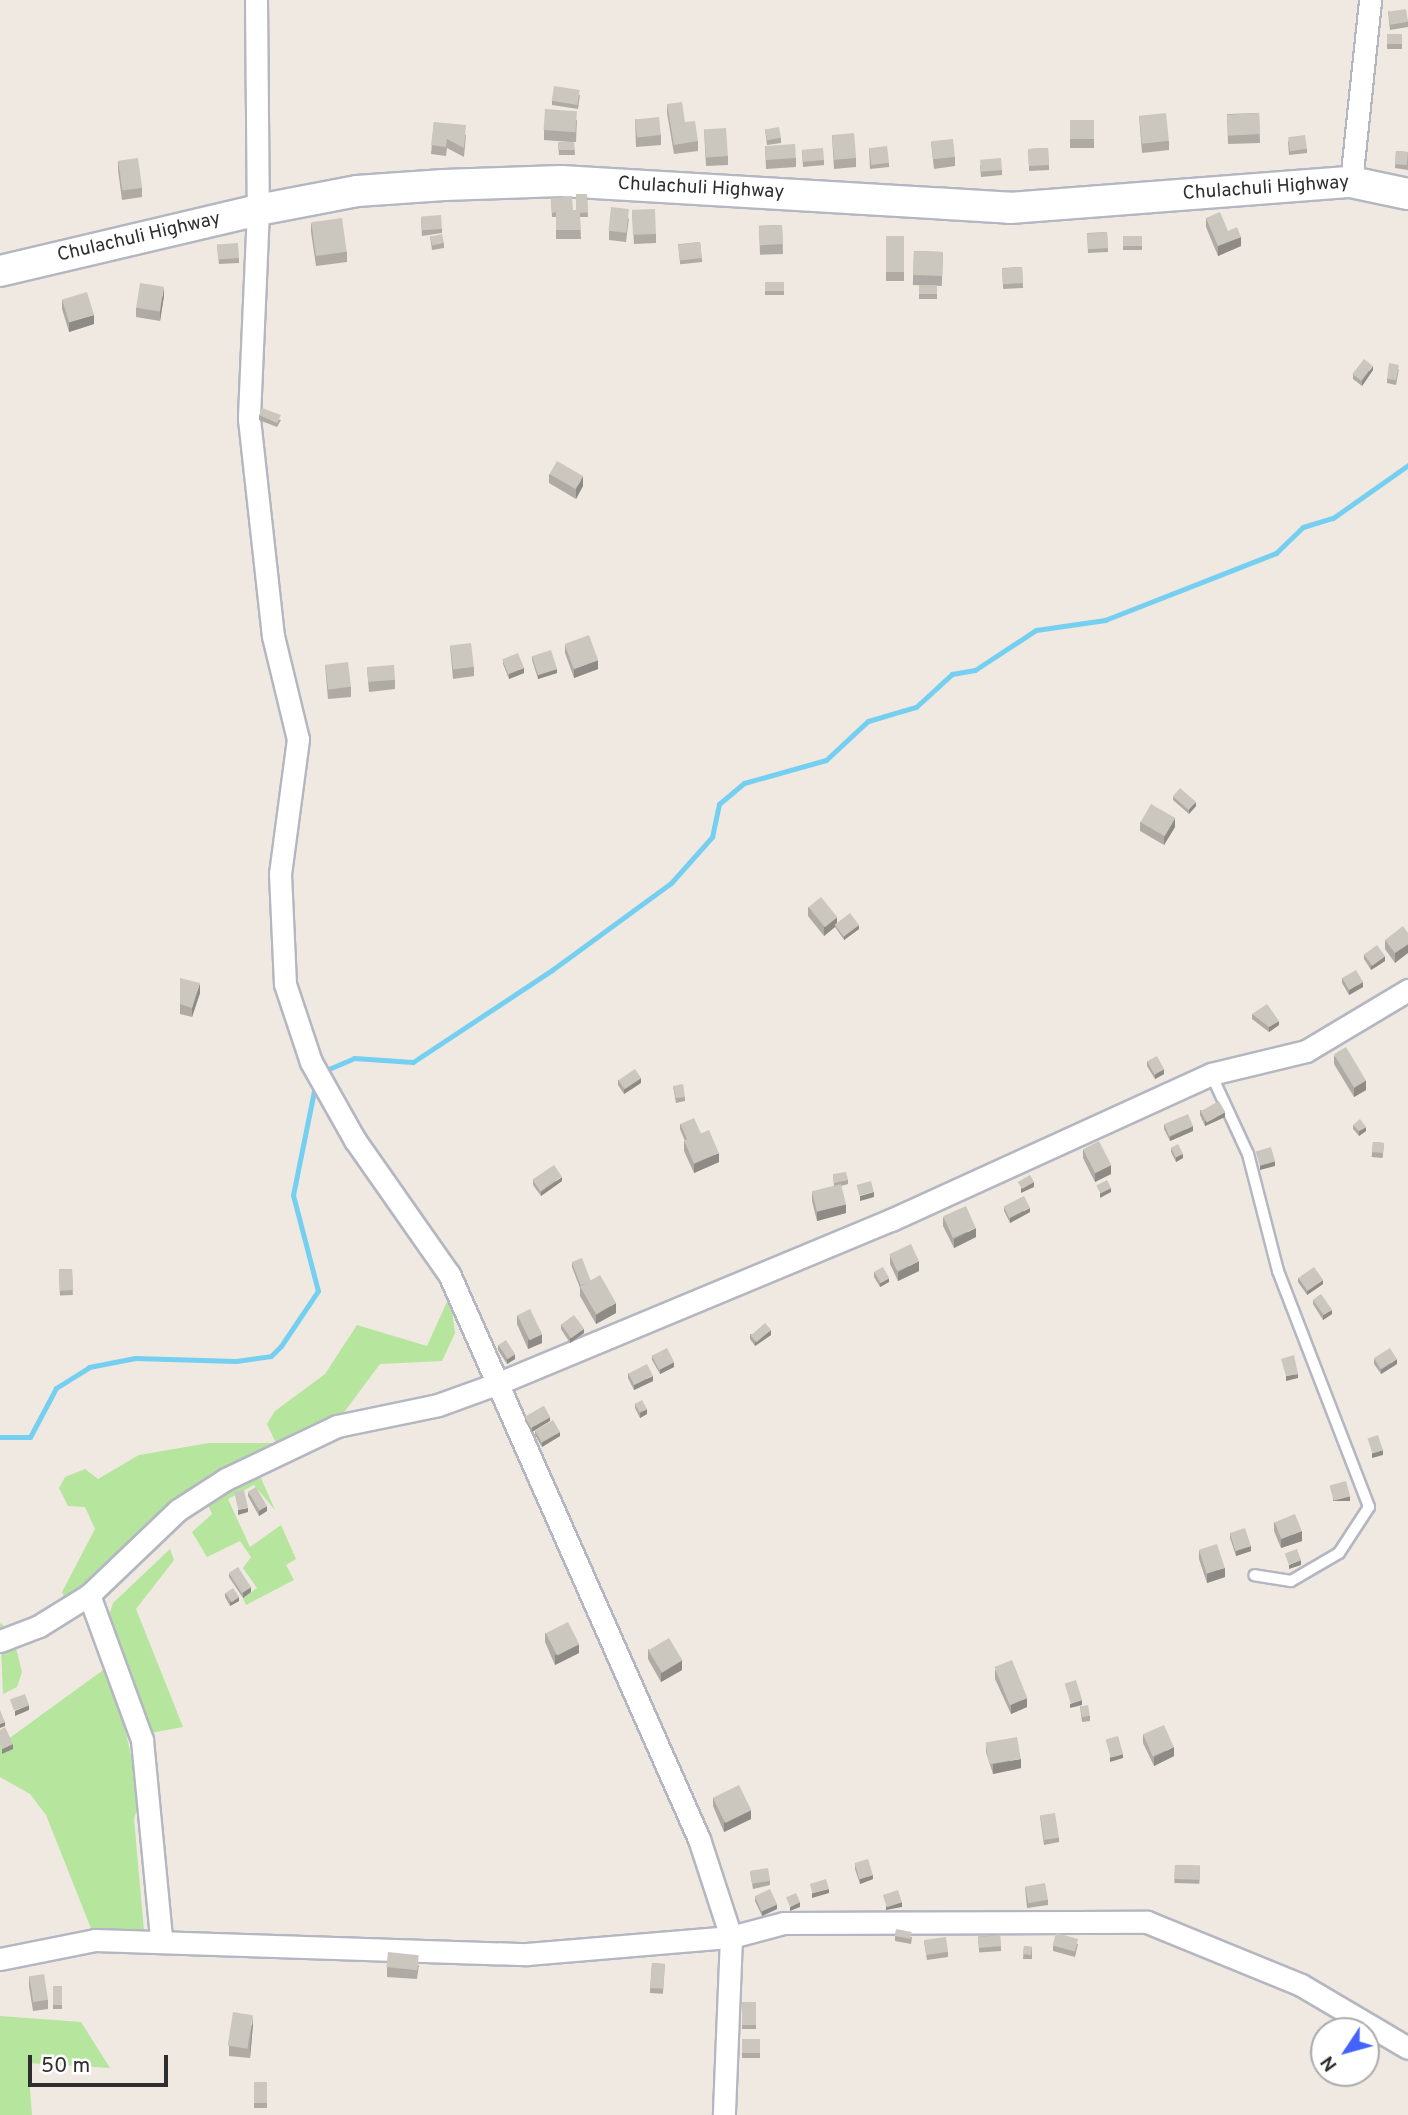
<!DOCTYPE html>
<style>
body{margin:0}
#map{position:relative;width:1408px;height:2115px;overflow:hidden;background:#efe9e1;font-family:Overpass,sans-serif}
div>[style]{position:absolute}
.green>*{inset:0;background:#b6e59e}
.stream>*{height:5px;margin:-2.5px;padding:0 2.5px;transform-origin:2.5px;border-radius:2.5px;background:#75cff0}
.roads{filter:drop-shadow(2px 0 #b4b7c1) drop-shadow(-2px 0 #b4b7c1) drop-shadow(0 2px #b4b7c1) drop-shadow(0 -2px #b4b7c1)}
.lane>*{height:10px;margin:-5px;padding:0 5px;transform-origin:5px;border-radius:5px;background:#fff}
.street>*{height:21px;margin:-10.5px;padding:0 10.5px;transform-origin:10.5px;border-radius:10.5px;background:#fff}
.secondary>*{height:30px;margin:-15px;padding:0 15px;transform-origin:15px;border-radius:15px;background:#fff}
.wall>*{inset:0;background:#afaba4;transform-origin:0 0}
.shaded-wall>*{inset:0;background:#8e8b86;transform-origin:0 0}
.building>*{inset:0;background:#cbc7bf;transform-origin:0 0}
span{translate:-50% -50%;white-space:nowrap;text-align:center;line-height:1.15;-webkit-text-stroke:5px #fff;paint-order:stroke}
.street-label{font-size:19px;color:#2e2e2e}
.north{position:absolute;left:1310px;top:2017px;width:70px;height:70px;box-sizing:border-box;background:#fff;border:2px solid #ababab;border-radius:50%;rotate:234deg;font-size:19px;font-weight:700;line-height:28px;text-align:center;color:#2e2e2e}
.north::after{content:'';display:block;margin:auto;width:24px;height:32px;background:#4264fb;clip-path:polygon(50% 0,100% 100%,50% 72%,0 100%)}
.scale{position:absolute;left:28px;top:2055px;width:140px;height:32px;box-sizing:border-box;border:4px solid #2e2e2e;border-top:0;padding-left:9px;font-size:21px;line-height:24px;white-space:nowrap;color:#2e2e2e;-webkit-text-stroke:5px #fff;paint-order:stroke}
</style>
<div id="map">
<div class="green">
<i style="clip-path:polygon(450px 1295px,455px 1333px,442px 1361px,380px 1364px,342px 1415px,136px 1537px,67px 1605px,62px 1592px,95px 1529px,85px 1507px,68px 1506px,59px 1488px,65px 1477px,85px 1469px,98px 1479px,139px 1455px,209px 1443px,276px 1443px,267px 1424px,275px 1411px,325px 1374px,357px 1325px,427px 1346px)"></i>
<i style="clip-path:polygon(260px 1476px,275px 1510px,254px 1485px,228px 1499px,250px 1547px,281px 1525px,296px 1559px,286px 1565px,294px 1580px,246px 1605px,243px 1598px,257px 1588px,243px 1568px,251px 1557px,240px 1541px,207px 1557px,192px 1532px,212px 1514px,206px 1500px)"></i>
<i style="clip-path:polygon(170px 1549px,174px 1560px,136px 1609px,183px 1727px,151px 1733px,107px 1621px,113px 1603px)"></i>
<i style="clip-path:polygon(0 1623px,12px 1632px,22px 1672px,17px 1687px,3px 1694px)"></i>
<i style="clip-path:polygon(110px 1665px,141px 1798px,134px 1819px,144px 1931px,94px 1936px,46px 1815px,30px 1794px,0 1777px,0 1745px)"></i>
<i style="clip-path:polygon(0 2016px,81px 2022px,110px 2068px,28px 2063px,32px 2115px,0 2115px)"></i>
</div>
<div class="stream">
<i style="left:331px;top:1068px;width:25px;rotate:-23deg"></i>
<i style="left:354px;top:1058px;width:59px;rotate:3.9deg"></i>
<i style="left:413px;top:1062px;width:167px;rotate:-33.5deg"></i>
<i style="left:552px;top:970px;width:147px;rotate:-36.2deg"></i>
<i style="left:671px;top:883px;width:62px;rotate:-48.3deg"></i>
<i style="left:712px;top:837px;width:34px;rotate:-78deg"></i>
<i style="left:719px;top:804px;width:33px;rotate:-40deg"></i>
<i style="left:744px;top:783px;width:85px;rotate:-15.7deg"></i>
<i style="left:826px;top:760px;width:57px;rotate:-42.9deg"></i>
<i style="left:868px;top:721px;width:50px;rotate:-16.3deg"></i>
<i style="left:916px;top:707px;width:49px;rotate:-42.5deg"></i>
<i style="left:952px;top:674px;width:23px;rotate:-10deg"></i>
<i style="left:975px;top:670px;width:73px;rotate:-33.3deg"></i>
<i style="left:1036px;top:630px;width:70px;rotate:-8.2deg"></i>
<i style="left:1105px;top:620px;width:184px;rotate:-21.4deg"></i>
<i style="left:1276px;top:553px;width:37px;rotate:-44deg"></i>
<i style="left:1303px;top:527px;width:31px;rotate:-17deg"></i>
<i style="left:1333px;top:518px;width:92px;rotate:-35.2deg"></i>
<i style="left:0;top:1437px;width:30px"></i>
<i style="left:30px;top:1437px;width:55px;rotate:-62deg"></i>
<i style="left:56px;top:1388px;width:39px;rotate:-32deg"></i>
<i style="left:89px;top:1367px;width:47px;rotate:-11.1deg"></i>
<i style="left:135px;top:1358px;width:101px;rotate:1.7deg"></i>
<i style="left:236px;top:1361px;width:35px;rotate:-8deg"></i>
<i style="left:271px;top:1356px;width:14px;rotate:-45deg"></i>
<i style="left:281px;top:1346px;width:66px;rotate:-56.1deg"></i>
<i style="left:318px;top:1291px;width:99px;rotate:-104.6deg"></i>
<i style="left:293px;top:1195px;width:111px;rotate:-78.6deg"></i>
</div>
<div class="roads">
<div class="lane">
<i style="left:1211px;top:1074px;width:88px;rotate:65.2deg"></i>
<i style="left:1248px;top:1154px;width:121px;rotate:75.6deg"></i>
<i style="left:1278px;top:1271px;width:253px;rotate:68.9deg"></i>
<i style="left:1369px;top:1507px;width:55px;rotate:123.1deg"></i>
<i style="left:1339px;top:1553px;width:56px;rotate:149.7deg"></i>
<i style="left:1291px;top:1581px;width:37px;rotate:-171deg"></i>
</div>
<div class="street">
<i style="left:256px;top:0;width:210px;rotate:89.5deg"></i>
<i style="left:258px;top:210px;width:209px;rotate:92.5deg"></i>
<i style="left:249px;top:419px;width:218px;rotate:83.7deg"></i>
<i style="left:273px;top:636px;width:106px;rotate:76.4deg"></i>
<i style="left:298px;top:739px;width:136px;rotate:97.6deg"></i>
<i style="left:280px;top:874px;width:110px;rotate:87.4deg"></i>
<i style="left:285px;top:984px;width:82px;rotate:71.6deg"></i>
<i style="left:311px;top:1062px;width:90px;rotate:60.6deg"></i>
<i style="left:355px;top:1140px;width:164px;rotate:55deg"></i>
<i style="left:449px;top:1274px;width:618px;rotate:66.13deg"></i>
<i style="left:699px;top:1839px;width:103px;rotate:71.9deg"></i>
<i style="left:731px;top:1937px;width:178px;rotate:92.3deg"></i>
<i style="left:1351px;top:182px;width:183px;rotate:-84deg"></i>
<i style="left:89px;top:1595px;width:154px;rotate:69.9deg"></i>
<i style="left:142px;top:1740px;width:200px;rotate:84.5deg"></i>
<i style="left:0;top:1641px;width:42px;rotate:-21deg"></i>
<i style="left:39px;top:1626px;width:59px;rotate:-31.8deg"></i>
<i style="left:89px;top:1595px;width:123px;rotate:-43.7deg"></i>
<i style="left:178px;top:1510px;width:57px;rotate:-32.9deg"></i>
<i style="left:226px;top:1479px;width:123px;rotate:-25.5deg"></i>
<i style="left:337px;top:1426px;width:103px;rotate:-11.7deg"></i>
<i style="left:438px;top:1405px;width:65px;rotate:-19.8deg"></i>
<i style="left:499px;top:1383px;width:425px;rotate:-22.6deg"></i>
<i style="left:891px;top:1220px;width:352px;rotate:-24.5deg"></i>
<i style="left:1211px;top:1074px;width:98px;rotate:-13.6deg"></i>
<i style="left:1306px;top:1051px;width:119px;rotate:-30.9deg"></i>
<i style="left:0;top:1959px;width:97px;rotate:-11.3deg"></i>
<i style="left:95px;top:1940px;width:432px;rotate:1.9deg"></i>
<i style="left:527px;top:1954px;width:205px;rotate:-4.8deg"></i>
<i style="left:731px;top:1937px;width:55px;rotate:-14.8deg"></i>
<i style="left:784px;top:1923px;width:363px;rotate:-0.2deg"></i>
<i style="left:1147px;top:1922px;width:166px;rotate:22.2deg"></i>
<i style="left:1301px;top:1985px;width:124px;rotate:30.5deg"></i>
</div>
<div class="secondary">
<i style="left:0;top:271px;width:265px;rotate:-13.3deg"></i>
<i style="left:258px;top:210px;width:101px;rotate:-10.9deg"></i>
<i style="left:357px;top:191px;width:87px;rotate:-3.9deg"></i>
<i style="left:444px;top:185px;width:117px;rotate:-2deg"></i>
<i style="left:561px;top:181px;width:450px;rotate:3.4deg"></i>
<i style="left:1010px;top:208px;width:342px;rotate:-4.4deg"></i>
<i style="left:1351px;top:182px;width:58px;rotate:11.9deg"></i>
</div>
</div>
<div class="wall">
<i style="clip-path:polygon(1388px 11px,1408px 20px,1408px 27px,1390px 30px)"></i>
<i style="left:1402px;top:34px;width:15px;height:15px;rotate:90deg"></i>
<i style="clip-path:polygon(580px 95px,578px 109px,552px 105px,552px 101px)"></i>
<i style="clip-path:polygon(667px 104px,698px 141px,698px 151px,674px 154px,667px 113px)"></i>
<i style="left:1259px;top:113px;width:30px;height:32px;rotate:88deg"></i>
<i style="clip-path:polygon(1139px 116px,1169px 141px,1169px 150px,1142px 153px)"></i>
<i style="clip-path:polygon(635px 119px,661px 135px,661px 145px,636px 147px)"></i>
<i style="clip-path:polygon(577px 120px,576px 142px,574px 142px,575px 155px,559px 155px,558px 142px,571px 142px,544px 140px,544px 130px)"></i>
<i style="left:1070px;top:120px;width:24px;height:28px"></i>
<i style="clip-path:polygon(434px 122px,466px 135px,464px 157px,447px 148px,446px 156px,431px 154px)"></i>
<i style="clip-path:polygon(704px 129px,728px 156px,728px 165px,706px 166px)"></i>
<i style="clip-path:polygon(765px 129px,781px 138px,781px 143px,767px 145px)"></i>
<i style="clip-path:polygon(832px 135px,856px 158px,856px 167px,834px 169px)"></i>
<i style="clip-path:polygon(1288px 141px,1307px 149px,1307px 153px,1289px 155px)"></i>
<i style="clip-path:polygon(931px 142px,955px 157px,955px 166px,934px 169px)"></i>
<i style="clip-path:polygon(765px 146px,796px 158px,796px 167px,766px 169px)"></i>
<i style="clip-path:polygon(869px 148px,889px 163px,889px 167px,870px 169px)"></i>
<i style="left:1048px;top:148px;width:22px;height:20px;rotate:87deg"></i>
<i style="clip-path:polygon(802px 150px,824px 160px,824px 165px,803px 167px)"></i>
<i style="clip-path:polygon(1396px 151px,1408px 152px,1408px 170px,1395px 168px)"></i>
<i style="clip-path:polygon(118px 161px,142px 188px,142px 197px,122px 200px,118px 170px)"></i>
<i style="clip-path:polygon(980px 165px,1002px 170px,1002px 175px,981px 177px)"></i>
<i style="clip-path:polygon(587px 194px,588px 217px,580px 217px,581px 239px,556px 239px,556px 217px,552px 217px,551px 198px,573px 210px,576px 210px)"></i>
<i style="clip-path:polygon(632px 211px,656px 234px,656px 243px,634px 244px)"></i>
<i style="clip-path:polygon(421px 218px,442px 229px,442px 233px,422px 236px)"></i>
<i style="clip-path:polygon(629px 218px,626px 242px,609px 240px,609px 231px)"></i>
<i style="clip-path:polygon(1206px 218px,1228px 231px,1241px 246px,1218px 256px,1206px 227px)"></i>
<i style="clip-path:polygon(311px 223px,347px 252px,347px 262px,316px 266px,311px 232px)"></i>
<i style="left:782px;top:225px;width:29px;height:23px;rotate:88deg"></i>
<i style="left:1107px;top:232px;width:20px;height:20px;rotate:87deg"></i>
<i style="clip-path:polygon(430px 236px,444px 243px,444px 248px,432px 250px)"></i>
<i style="left:886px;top:236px;width:18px;height:45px"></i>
<i style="left:1123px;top:236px;width:19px;height:14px"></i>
<i style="left:700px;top:242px;width:20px;height:22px;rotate:84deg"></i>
<i style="clip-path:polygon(217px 244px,239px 258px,239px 263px,219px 264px)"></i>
<i style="left:914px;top:251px;width:29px;height:34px;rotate:2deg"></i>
<i style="left:1022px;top:267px;width:21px;height:20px;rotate:87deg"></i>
<i style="left:765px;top:282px;width:19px;height:13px"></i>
<i style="left:919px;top:285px;width:18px;height:14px"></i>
<i style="clip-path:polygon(164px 296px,160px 321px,136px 317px,136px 308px)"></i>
<i style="clip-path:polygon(62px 300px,94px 324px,69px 332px,62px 309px)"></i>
<i style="clip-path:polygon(1399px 369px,1396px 385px,1387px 383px,1387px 379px)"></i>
<i style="clip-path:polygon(1373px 370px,1362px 386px,1353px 379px,1353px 374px)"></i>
<i style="clip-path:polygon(259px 415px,281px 420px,277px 427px,259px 420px)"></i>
<i style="clip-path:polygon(549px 474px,583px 486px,576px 499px,549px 483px)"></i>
<i style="clip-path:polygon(565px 644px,598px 669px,574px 678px,565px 653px)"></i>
<i style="clip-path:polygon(450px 646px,474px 667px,474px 676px,453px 679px)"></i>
<i style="clip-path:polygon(532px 656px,557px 673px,538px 679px,532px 660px)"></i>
<i style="clip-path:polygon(503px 660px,524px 673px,509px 679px,503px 664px)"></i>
<i style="clip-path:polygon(325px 665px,351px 687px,351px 697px,328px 699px)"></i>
<i style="clip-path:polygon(367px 668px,395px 680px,395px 689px,369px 692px)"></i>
<i style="clip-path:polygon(1173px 796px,1196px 806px,1189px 814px,1173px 800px)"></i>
<i style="clip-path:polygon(1140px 822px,1175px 827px,1164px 845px,1140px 831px)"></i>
<i style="clip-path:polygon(808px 907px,837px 923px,859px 929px,844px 940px,835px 927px,824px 936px,808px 916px)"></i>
<i style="clip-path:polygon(1408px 933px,1395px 963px,1385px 949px,1385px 940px)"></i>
<i style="clip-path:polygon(1364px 954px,1385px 961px,1371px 970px,1364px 959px)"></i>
<i style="clip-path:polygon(180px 978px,200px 993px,192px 1017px,180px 1014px)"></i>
<i style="clip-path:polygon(1342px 978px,1363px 987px,1349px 995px,1342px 983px)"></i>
<i style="clip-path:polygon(1252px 1014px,1279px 1025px,1269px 1032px,1252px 1019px)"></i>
<i style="clip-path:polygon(1334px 1055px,1366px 1090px,1354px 1097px,1334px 1064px)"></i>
<i style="clip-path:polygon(1147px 1061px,1164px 1074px,1155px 1079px,1147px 1066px)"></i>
<i style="clip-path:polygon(618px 1080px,641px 1083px,624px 1094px,618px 1085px)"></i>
<i style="clip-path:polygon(673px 1086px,685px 1097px,685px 1101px,676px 1103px)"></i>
<i style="clip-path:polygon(1200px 1110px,1225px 1117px,1205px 1126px,1200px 1115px)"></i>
<i style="clip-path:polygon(680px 1124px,701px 1134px,719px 1162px,694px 1173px,684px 1151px,684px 1141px,685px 1141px,680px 1129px)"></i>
<i style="clip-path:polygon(1164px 1124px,1193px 1131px,1170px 1141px,1164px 1129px)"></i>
<i style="clip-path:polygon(1353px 1125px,1366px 1131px,1359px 1136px,1353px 1129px)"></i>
<i style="left:1373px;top:1142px;width:11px;height:15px;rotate:5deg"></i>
<i style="clip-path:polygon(1171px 1148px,1183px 1158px,1176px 1162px,1171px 1152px)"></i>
<i style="clip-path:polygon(1083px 1149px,1111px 1174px,1095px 1182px,1083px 1158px)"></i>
<i style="clip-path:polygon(833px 1174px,848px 1180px,848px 1184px,841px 1186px,846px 1213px,817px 1221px,812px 1201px,812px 1192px,834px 1186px)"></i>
<i style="clip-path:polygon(533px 1180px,562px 1181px,541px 1196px,533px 1185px)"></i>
<i style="clip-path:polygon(1004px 1207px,1030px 1212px,1010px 1223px,1004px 1211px)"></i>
<i style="clip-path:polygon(943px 1217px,976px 1237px,954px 1248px,943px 1226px)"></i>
<i style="clip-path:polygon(890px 1255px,919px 1271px,898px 1281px,890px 1264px)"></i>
<i style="clip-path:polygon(572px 1262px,591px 1281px,616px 1313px,596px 1324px,580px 1296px,580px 1288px,572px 1267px)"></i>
<i style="left:72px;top:1269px;width:26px;height:13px;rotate:88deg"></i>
<i style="clip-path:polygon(874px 1272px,889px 1282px,880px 1287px,874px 1277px)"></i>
<i style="clip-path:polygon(1298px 1278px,1323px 1284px,1307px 1295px,1298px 1282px)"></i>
<i style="clip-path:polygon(1313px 1300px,1332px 1314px,1323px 1320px,1313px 1304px)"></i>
<i style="clip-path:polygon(517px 1315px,542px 1343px,528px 1349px,517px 1324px)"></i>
<i style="clip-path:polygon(561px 1324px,584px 1333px,570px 1343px,561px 1329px)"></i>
<i style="clip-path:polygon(750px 1334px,771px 1335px,755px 1346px,750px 1339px)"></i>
<i style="clip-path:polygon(498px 1345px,515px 1359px,507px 1364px,498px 1350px)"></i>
<i style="clip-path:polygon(652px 1355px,674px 1367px,660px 1374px,652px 1360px)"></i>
<i style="clip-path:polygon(1374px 1359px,1397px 1364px,1381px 1374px,1374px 1364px)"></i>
<i style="clip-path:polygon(628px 1373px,653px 1381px,634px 1390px,628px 1378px)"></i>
<i style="clip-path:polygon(635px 1403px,647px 1414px,640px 1418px,635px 1408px)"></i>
<i style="clip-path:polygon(544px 1406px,532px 1432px,525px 1421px,525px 1417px)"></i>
<i style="clip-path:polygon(535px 1430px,560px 1436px,542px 1447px,535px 1435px)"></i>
<i style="clip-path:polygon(248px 1492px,267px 1511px,259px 1516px,248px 1496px)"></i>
<i style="clip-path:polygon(1274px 1522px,1302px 1541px,1281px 1548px,1274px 1531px)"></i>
<i style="clip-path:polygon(1230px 1533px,1251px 1551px,1236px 1556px,1230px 1538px)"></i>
<i style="clip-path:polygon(1199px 1550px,1225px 1577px,1207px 1583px,1199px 1559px)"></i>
<i style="clip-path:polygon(229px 1573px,251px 1592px,243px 1598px,229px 1577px)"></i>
<i style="clip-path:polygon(225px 1593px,239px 1601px,230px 1606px,225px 1597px)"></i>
<i style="clip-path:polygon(545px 1633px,579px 1653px,555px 1665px,545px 1642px)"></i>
<i style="clip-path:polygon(648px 1649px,682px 1670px,661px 1682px,648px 1659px)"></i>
<i style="clip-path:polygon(995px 1669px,1027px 1707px,1011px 1714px,995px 1679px)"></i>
<i style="clip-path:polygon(1080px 1706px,1090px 1716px,1090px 1721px,1082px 1722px)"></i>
<i style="clip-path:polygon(1143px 1734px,1174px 1756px,1154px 1766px,1143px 1743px)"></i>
<i style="clip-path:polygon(986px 1743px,1021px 1768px,993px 1774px,986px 1752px)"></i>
<i style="clip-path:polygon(713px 1797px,751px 1819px,724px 1832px,713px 1806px)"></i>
<i style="clip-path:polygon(1040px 1816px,1059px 1838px,1059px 1842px,1044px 1845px)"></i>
<i style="clip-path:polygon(855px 1864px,873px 1879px,860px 1884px,855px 1869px)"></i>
<i style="left:1175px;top:1865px;width:25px;height:18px;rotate:2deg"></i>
<i style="clip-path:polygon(750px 1872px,770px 1881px,770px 1885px,753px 1889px)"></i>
<i style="clip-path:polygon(1025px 1887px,1048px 1900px,1048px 1905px,1027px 1908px)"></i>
<i style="clip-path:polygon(755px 1896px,777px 1909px,762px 1916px,755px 1901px)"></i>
<i style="left:1000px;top:1935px;width:16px;height:22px;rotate:86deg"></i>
<i style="clip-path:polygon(895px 1936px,912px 1937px,911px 1944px,895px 1941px)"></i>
<i style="clip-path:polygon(924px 1941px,948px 1952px,948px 1957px,927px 1960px)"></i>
<i style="clip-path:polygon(1078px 1944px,1075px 1957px,1053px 1951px,1053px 1946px)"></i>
<i style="clip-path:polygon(1024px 1946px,1032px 1947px,1032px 1959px,1023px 1959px)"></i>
<i style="left:652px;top:1963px;width:13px;height:30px;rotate:4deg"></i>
<i style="clip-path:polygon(419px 1965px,417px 1979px,387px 1977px,387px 1967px)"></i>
<i style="clip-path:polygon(29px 1976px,48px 2000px,48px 2009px,33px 2011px,29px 1986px)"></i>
<i style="left:53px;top:1986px;width:9px;height:23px"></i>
<i style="left:742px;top:2002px;width:14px;height:27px"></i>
<i style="clip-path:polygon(253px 2024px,250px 2058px,229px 2056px,229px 2046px)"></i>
<i style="left:742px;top:2039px;width:18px;height:19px"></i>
<i style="left:254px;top:2082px;width:13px;height:26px"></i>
</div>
<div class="shaded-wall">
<i style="clip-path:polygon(1241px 237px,1241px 246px,1218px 256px,1218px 246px)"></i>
<i style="clip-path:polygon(164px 287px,164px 296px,160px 321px,160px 312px)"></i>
<i style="clip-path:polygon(94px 315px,94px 324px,69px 332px,69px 322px)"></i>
<i style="clip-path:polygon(1373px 366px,1373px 370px,1362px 386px,1362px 381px)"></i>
<i style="clip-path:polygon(583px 476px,583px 486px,576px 499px,576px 489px)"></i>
<i style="clip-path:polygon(598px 660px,598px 669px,574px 678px,574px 669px)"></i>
<i style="clip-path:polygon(524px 668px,524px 673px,509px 679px,509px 674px)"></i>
<i style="clip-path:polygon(557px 669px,557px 673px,538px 679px,538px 674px)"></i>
<i style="clip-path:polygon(1196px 802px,1196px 806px,1189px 814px,1189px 809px)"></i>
<i style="clip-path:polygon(1175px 818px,1175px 827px,1164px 845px,1164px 836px)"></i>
<i style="clip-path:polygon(837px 917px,837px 926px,835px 924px,835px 927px,824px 936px,824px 927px)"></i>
<i style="clip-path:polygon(859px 925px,859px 929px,844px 940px,844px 936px)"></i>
<i style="clip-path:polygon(1408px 944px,1408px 953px,1395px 963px,1395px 953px)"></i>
<i style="clip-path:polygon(1385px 956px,1385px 961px,1371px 970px,1371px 966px)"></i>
<i style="clip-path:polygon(1363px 982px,1363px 987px,1349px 995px,1349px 990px)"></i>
<i style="clip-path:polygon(200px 983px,200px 993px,192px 1017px,192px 1008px)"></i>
<i style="clip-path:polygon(1279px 1021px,1279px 1025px,1269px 1032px,1269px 1027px)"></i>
<i style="clip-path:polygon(1164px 1069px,1164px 1074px,1155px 1079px,1155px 1075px)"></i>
<i style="clip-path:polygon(641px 1078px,641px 1083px,624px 1094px,624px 1089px)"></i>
<i style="clip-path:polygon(1366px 1080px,1366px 1090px,1354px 1097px,1354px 1088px)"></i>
<i style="clip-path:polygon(1225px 1112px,1225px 1117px,1205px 1126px,1205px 1122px)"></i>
<i style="clip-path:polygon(1193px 1126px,1193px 1131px,1170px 1141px,1170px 1137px)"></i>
<i style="clip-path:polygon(1366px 1127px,1366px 1131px,1359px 1136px,1359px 1131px)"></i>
<i style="clip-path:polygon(719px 1153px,719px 1162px,694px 1173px,694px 1164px)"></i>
<i style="clip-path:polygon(1183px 1154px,1183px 1158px,1176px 1162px,1176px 1157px)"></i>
<i style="clip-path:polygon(1275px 1161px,1275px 1166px,1260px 1170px,1260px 1165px)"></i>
<i style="clip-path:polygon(1111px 1165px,1111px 1174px,1095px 1182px,1095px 1173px)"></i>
<i style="clip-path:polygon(562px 1177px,562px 1181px,541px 1196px,541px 1192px)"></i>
<i style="clip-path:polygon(1034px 1182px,1034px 1187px,1021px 1193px,1021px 1188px)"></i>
<i style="clip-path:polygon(1111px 1188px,1111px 1192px,1100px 1198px,1100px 1193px)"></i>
<i style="clip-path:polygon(874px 1192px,874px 1197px,860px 1201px,860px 1196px)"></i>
<i style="clip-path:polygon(846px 1204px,846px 1213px,817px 1221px,817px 1211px)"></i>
<i style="clip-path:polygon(1030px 1208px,1030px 1212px,1010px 1223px,1010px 1218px)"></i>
<i style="clip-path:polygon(976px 1228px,976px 1237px,954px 1248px,954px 1239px)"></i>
<i style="clip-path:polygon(919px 1261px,919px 1271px,898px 1281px,898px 1272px)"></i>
<i style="clip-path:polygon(889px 1278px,889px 1282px,880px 1287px,880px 1283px)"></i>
<i style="clip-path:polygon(1323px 1280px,1323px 1284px,1307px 1295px,1307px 1291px)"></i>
<i style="clip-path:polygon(616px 1303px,616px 1313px,596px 1324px,596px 1315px)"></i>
<i style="clip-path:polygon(1332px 1310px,1332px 1314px,1323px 1320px,1323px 1315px)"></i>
<i style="clip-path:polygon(584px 1329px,584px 1333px,570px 1343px,570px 1338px)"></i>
<i style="clip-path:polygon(771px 1330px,771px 1335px,755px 1346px,755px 1342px)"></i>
<i style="clip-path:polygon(542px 1334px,542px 1343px,528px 1349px,528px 1340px)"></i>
<i style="clip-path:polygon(515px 1354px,515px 1359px,507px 1364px,507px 1359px)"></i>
<i style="clip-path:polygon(1397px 1359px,1397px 1364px,1381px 1374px,1381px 1370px)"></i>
<i style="clip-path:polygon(674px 1362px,674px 1367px,660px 1374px,660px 1369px)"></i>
<i style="clip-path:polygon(1298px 1374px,1298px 1378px,1286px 1381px,1286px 1376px)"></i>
<i style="clip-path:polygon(653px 1376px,653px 1381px,634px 1390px,634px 1385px)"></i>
<i style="clip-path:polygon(647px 1409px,647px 1414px,640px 1418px,640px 1413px)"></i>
<i style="clip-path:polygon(550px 1417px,550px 1421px,532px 1432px,532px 1427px)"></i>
<i style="clip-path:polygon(560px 1432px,560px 1436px,542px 1447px,542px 1442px)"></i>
<i style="clip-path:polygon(1383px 1450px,1383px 1455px,1372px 1458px,1372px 1453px)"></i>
<i style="left:1350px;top:1496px;width:5px;height:17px;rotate:90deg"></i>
<i style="clip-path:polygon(267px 1506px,267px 1511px,259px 1516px,259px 1511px)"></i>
<i style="clip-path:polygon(248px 1508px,248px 1512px,238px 1515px,238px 1510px)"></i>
<i style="clip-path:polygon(1302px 1531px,1302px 1541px,1281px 1548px,1281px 1539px)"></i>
<i style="clip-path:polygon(1251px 1546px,1251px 1551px,1236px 1556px,1236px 1551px)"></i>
<i style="clip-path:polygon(1301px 1560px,1301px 1565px,1289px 1569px,1289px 1565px)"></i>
<i style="clip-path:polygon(1225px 1568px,1225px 1577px,1207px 1583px,1207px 1573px)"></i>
<i style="clip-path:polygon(251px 1587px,251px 1592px,243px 1598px,243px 1593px)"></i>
<i style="clip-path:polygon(239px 1597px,239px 1601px,230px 1606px,230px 1602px)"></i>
<i style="clip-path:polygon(579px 1644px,579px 1653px,555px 1665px,555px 1655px)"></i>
<i style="clip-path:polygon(682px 1660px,682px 1670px,661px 1682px,661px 1673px)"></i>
<i style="clip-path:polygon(1027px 1698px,1027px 1707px,1011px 1714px,1011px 1705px)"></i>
<i style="clip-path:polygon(1082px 1700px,1082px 1705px,1070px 1708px,1070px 1704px)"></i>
<i style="clip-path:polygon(29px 1705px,29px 1710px,15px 1716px,15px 1711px)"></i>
<i style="clip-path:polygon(5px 1722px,5px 1726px,0 1728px,0 1724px)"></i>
<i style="clip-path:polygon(13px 1744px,13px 1749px,2px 1754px,2px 1749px)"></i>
<i style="clip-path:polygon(1174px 1747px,1174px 1756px,1154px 1766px,1154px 1757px)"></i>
<i style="clip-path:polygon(1123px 1754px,1123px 1758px,1110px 1762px,1110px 1757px)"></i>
<i style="clip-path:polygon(1021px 1759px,1021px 1768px,993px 1774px,993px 1764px)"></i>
<i style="clip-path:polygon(751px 1810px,751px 1819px,724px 1832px,724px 1822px)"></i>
<i style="clip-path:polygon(873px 1875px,873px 1879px,860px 1884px,860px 1879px)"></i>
<i style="clip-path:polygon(829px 1889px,829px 1893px,812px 1898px,812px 1893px)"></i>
<i style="clip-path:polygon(800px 1902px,800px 1907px,790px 1911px,790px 1907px)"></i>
<i style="clip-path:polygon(902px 1902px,902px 1907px,886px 1910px,886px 1906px)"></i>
<i style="clip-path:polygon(777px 1904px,777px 1909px,762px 1916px,762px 1911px)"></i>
<i style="clip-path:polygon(253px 2015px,253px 2024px,250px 2058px,250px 2049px)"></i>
</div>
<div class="building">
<i style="left:1406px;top:9px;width:13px;height:18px;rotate:81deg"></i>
<i style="left:1402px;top:34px;width:10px;height:15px;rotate:90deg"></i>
<i style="left:554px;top:86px;width:26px;height:15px;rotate:9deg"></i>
<i style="clip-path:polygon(682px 102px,685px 122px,695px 121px,698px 141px,674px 145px,667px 104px)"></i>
<i style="left:545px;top:109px;width:32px;height:21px;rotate:4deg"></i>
<i style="left:1166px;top:113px;width:28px;height:27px;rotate:84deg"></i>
<i style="left:1259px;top:113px;width:21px;height:32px;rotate:87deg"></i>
<i style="left:659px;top:117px;width:18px;height:24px;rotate:84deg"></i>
<i style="left:1070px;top:120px;width:24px;height:19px"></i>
<i style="clip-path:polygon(434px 122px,466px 125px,464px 148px,447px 139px,446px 147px,431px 145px)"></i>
<i style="left:779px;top:127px;width:11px;height:14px;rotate:80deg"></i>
<i style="left:726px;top:128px;width:28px;height:22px;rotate:86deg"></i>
<i style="left:854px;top:133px;width:25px;height:22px;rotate:85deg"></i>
<i style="left:1305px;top:135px;width:14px;height:17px;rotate:82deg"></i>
<i style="left:953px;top:139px;width:18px;height:22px;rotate:84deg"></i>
<i style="left:558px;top:142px;width:16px;height:8px"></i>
<i style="left:795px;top:144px;width:14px;height:30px;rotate:86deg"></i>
<i style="left:887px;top:146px;width:17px;height:18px;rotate:83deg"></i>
<i style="left:823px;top:148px;width:12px;height:21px;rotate:85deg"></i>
<i style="left:1048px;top:148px;width:17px;height:20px;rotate:87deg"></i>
<i style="left:1396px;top:151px;width:12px;height:13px;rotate:5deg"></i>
<i style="left:138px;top:158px;width:30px;height:20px;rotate:82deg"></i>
<i style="left:1001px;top:158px;width:12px;height:21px;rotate:85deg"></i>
<i style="clip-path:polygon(576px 194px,587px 194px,588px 212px,580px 213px,580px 210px,576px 210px)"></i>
<i style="clip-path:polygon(572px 196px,573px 210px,556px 210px,556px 212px,552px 213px,551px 198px)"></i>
<i style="left:611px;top:207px;width:18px;height:24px;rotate:6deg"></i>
<i style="left:655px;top:209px;width:25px;height:23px;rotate:88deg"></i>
<i style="left:556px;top:210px;width:24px;height:20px"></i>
<i style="clip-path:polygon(1220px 212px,1228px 231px,1237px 227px,1241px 237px,1218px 246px,1206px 218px)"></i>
<i style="left:441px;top:215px;width:14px;height:20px;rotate:86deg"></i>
<i style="left:342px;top:218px;width:34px;height:31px;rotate:82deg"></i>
<i style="left:782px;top:225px;width:19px;height:23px;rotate:87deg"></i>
<i style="left:1107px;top:232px;width:16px;height:20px;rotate:86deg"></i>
<i style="left:442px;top:234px;width:9px;height:12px;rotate:77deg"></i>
<i style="left:886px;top:236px;width:18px;height:36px"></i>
<i style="left:1123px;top:236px;width:19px;height:10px"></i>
<i style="left:700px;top:242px;width:16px;height:22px;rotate:83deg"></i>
<i style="left:238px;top:243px;width:15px;height:21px;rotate:86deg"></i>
<i style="left:914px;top:251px;width:29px;height:24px;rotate:2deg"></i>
<i style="left:1022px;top:267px;width:16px;height:20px;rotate:86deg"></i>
<i style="left:765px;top:282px;width:19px;height:9px"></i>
<i style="left:140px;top:283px;width:24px;height:25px;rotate:9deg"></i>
<i style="left:919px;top:285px;width:18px;height:9px"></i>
<i style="left:87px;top:292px;width:24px;height:26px;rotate:73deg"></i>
<i style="left:1364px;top:359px;width:11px;height:19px;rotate:38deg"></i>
<i style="clip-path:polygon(1389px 363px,1399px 365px,1396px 380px,1387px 379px)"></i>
<i style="clip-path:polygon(262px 408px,281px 415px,277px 423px,259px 415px)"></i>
<i style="left:557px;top:461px;width:30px;height:15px;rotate:30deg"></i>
<i style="left:589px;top:635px;width:27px;height:26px;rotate:70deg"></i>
<i style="left:471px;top:643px;width:24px;height:21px;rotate:83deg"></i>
<i style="left:551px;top:650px;width:20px;height:20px;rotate:72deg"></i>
<i style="left:518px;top:653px;width:16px;height:17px;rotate:68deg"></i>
<i style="left:348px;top:662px;width:25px;height:23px;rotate:83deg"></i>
<i style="left:394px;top:665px;width:15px;height:27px;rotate:86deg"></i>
<i style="left:1180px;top:788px;width:21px;height:11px;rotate:41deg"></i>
<i style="left:1151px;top:804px;width:28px;height:21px;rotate:30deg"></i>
<i style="left:821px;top:897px;width:26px;height:16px;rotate:51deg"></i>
<i style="left:850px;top:913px;width:15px;height:19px;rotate:53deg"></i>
<i style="clip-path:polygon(1403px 926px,1408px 933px,1408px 944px,1395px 953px,1385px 940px)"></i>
<i style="left:1377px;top:945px;width:14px;height:16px;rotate:54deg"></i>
<i style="left:1356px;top:970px;width:14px;height:16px;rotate:60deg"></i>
<i style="clip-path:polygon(180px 978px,200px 983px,192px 1008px,180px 1004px)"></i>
<i style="clip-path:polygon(1267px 1004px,1279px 1021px,1269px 1027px,1252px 1014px)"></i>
<i style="left:1346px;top:1047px;width:39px;height:14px;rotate:59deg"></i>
<i style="left:1157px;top:1056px;width:15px;height:11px;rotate:62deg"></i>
<i style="left:635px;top:1069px;width:11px;height:20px;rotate:56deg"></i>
<i style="clip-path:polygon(683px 1084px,685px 1097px,676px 1098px,673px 1086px)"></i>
<i style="left:1219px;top:1101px;width:13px;height:21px;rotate:61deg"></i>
<i style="left:1188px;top:1114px;width:13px;height:26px;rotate:67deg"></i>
<i style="left:694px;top:1118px;width:17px;height:15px;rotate:66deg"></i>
<i style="clip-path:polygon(1360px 1119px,1366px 1127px,1359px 1131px,1353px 1125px)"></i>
<i style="left:709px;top:1130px;width:25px;height:27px;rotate:67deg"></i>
<i style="left:1099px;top:1141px;width:27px;height:18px;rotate:63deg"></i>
<i style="left:1373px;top:1142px;width:11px;height:10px;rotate:5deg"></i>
<i style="left:1178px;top:1144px;width:11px;height:8px;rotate:63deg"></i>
<i style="left:1271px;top:1147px;width:15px;height:16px;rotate:74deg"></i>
<i style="left:554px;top:1165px;width:14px;height:26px;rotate:56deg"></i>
<i style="clip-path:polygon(846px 1172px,848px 1180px,834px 1183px,833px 1174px)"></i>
<i style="left:1030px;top:1175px;width:8px;height:14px;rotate:60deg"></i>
<i style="left:1107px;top:1180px;width:9px;height:12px;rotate:63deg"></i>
<i style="left:871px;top:1181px;width:11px;height:15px;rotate:75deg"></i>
<i style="left:841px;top:1184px;width:21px;height:30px;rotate:76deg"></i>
<i style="left:1024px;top:1196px;width:13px;height:23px;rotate:63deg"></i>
<i style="left:966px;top:1206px;width:24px;height:25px;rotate:66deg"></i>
<i style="left:911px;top:1244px;width:19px;height:24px;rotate:65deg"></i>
<i style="left:582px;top:1258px;width:25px;height:11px;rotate:69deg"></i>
<i style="left:883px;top:1267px;width:13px;height:10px;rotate:61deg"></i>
<i style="left:1314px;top:1267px;width:16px;height:19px;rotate:55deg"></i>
<i style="left:72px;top:1269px;width:21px;height:13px;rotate:87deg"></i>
<i style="left:600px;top:1275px;width:32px;height:23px;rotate:60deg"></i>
<i style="left:1321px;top:1294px;width:19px;height:10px;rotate:55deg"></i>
<i style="left:530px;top:1309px;width:28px;height:14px;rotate:64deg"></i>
<i style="left:574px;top:1315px;width:17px;height:16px;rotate:54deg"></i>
<i style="left:765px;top:1323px;width:9px;height:19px;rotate:49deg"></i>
<i style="left:506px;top:1340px;width:17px;height:9px;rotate:57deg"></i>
<i style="left:667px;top:1348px;width:16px;height:17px;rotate:63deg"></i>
<i style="left:1390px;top:1348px;width:13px;height:19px;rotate:58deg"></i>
<i style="clip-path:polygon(1294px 1355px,1298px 1374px,1286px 1376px,1281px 1359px)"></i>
<i style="left:647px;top:1364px;width:13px;height:21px;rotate:63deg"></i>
<i style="left:642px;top:1400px;width:10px;height:8px;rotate:61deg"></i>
<i style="left:544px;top:1406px;width:13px;height:22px;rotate:61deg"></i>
<i style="left:553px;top:1420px;width:14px;height:21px;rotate:60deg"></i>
<i style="left:1378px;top:1435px;width:16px;height:11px;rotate:72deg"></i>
<i style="left:1346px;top:1481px;width:16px;height:17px;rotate:75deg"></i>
<i style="left:256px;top:1487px;width:22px;height:9px;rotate:60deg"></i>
<i style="left:244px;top:1490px;width:18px;height:10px;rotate:77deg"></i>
<i style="left:1295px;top:1514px;width:18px;height:22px;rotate:68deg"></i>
<i style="left:1245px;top:1528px;width:19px;height:16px;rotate:72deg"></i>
<i style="left:1217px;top:1544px;width:25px;height:19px;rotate:72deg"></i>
<i style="left:1297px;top:1549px;width:12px;height:13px;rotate:70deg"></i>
<i style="left:238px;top:1567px;width:24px;height:11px;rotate:57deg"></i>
<i style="left:233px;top:1588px;width:11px;height:9px;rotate:56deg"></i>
<i style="left:568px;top:1622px;width:25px;height:25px;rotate:63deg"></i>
<i style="left:669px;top:1638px;width:26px;height:24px;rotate:59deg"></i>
<i style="left:1012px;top:1660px;width:41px;height:19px;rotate:68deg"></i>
<i style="left:1076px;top:1680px;width:21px;height:12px;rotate:73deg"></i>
<i style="left:25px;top:1694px;width:12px;height:16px;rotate:70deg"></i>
<i style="left:1088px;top:1705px;width:11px;height:8px;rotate:80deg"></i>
<i style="clip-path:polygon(0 1710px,5px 1722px,0 1724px)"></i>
<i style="left:1164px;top:1725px;width:24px;height:23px;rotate:66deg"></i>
<i style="clip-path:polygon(5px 1727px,13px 1744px,2px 1749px,0 1745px,0 1730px)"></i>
<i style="left:1118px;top:1736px;width:19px;height:13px;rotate:74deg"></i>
<i style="left:1017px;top:1737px;width:22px;height:32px;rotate:80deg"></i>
<i style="left:739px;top:1785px;width:28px;height:29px;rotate:64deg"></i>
<i style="left:1055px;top:1813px;width:25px;height:15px;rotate:81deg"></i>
<i style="left:868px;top:1859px;width:17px;height:14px;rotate:73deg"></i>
<i style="left:1175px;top:1865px;width:25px;height:14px;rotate:2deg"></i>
<i style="left:768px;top:1868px;width:13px;height:18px;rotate:81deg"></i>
<i style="left:826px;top:1879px;width:10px;height:17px;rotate:73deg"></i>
<i style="left:1045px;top:1883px;width:17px;height:20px;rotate:80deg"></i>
<i style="left:770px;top:1889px;width:17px;height:17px;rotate:65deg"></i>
<i style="left:898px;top:1890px;width:13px;height:16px;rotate:72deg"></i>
<i style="left:796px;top:1893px;width:10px;height:11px;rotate:66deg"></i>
<i style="left:896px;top:1929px;width:16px;height:7px;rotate:11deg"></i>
<i style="left:1056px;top:1933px;width:23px;height:13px;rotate:15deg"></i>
<i style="left:1000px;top:1935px;width:11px;height:22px;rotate:85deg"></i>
<i style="left:946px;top:1937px;width:15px;height:22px;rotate:82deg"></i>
<i style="left:1024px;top:1946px;width:8px;height:8px;rotate:7deg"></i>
<i style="left:388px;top:1952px;width:31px;height:15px;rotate:6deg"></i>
<i style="left:652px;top:1963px;width:13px;height:25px;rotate:4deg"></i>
<i style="left:44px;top:1974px;width:26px;height:15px;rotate:81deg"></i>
<i style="left:53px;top:1986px;width:9px;height:19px"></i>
<i style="left:742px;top:2002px;width:14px;height:23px"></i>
<i style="left:233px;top:2012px;width:20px;height:34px;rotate:9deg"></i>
<i style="left:742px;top:2039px;width:18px;height:14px"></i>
<i style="left:254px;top:2082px;width:13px;height:21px"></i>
</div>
<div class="street-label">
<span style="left:701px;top:189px;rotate:3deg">Chulachuli Highway</span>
<span style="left:1266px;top:189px;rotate:-4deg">Chulachuli Highway</span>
<span style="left:139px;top:238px;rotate:-13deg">Chulachuli Highway</span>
</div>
<div class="north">N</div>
<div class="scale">50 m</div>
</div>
